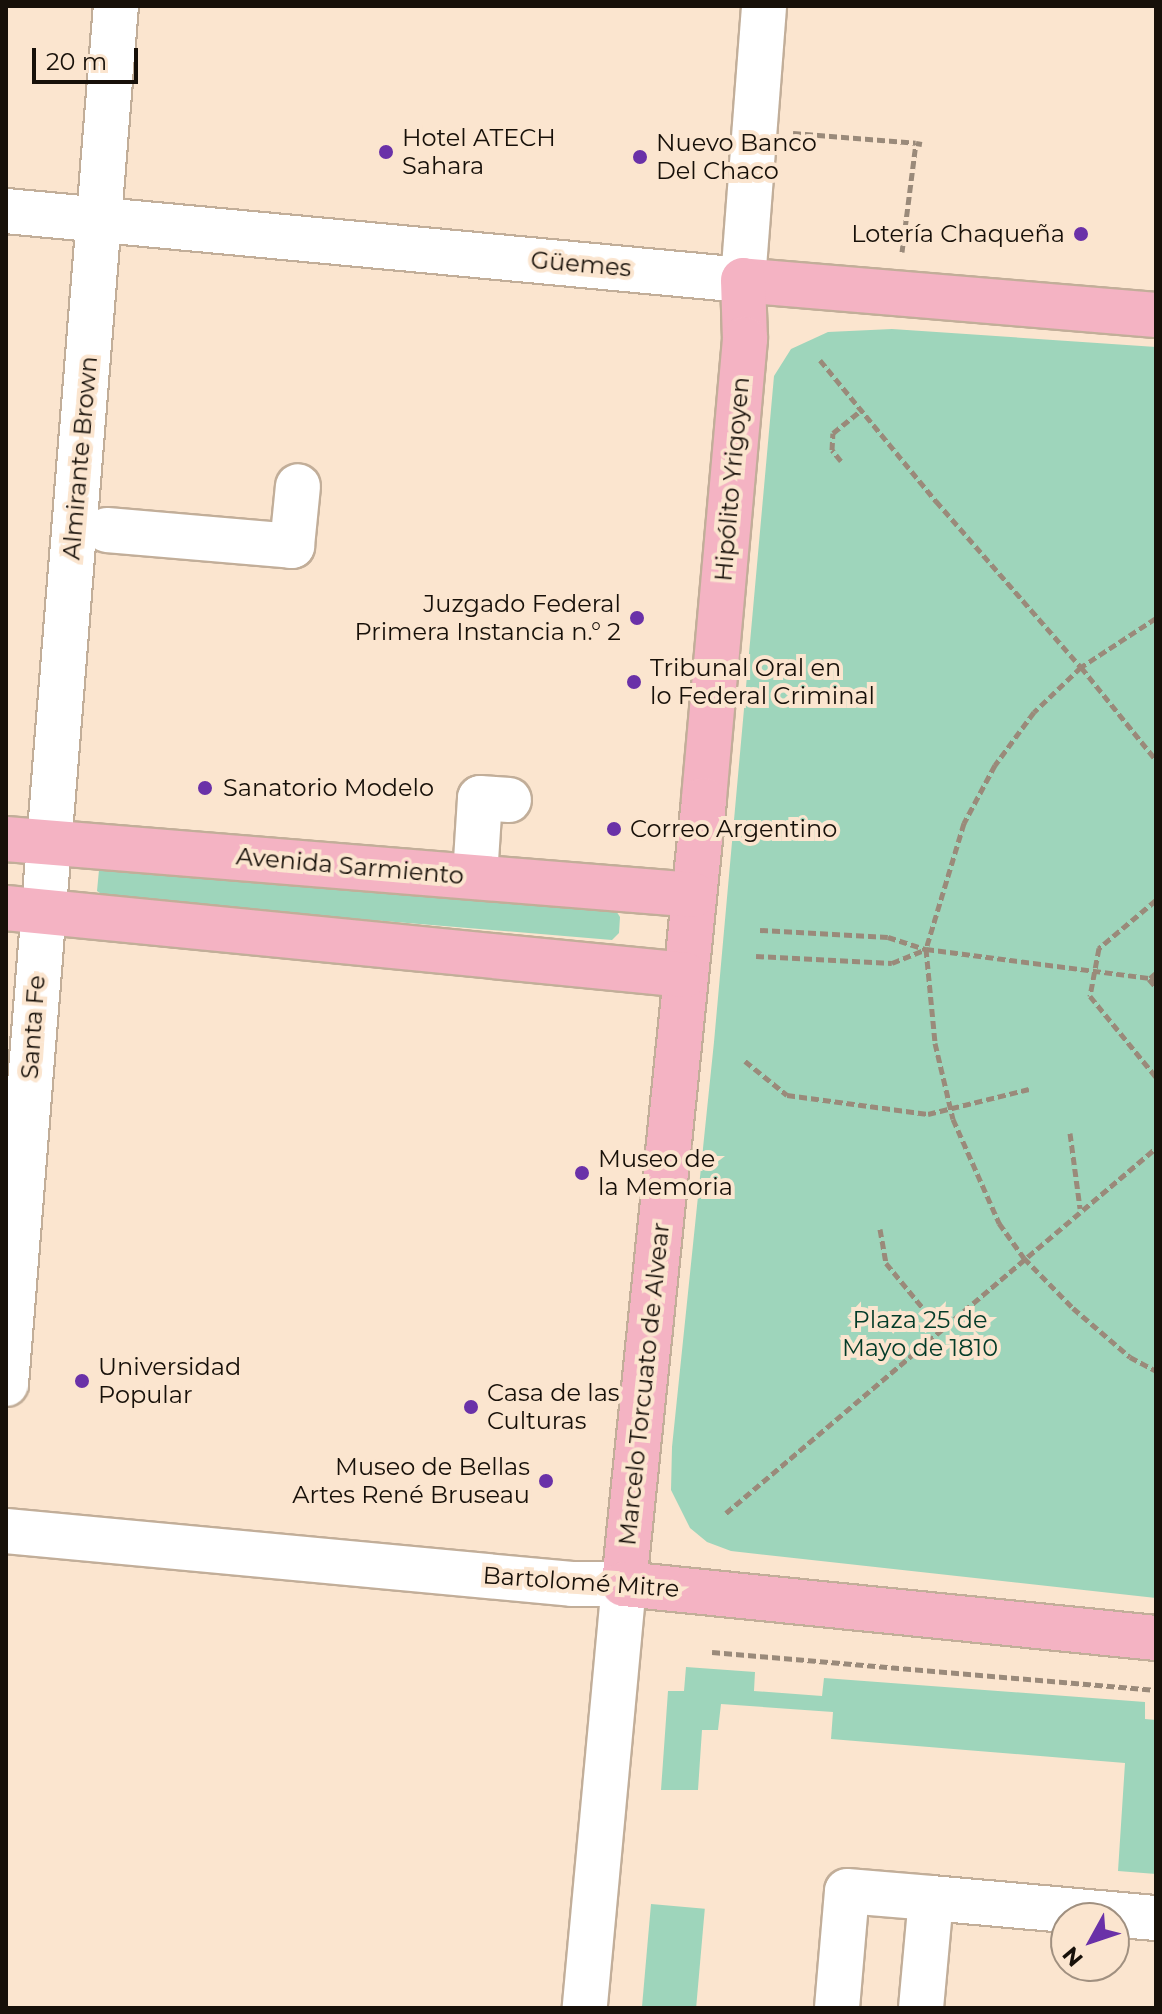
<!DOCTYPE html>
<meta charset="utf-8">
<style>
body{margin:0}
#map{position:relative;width:1162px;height:2014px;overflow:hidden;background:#fbe5cf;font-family:Montserrat,sans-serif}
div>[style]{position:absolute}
.green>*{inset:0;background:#9ed5bb;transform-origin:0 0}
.path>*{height:5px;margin-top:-2.5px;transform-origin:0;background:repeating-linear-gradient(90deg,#9a8a7a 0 8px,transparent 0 12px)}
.roads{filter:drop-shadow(2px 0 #c2ae99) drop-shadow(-2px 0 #c2ae99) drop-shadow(0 2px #c2ae99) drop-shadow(0 -2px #c2ae99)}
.minor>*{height:44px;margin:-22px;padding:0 22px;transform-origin:22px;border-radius:22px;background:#fff}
.major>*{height:44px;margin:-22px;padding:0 22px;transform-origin:22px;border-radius:22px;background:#f4b3c3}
.dots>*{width:22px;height:22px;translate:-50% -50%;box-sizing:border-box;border:4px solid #fbe5cf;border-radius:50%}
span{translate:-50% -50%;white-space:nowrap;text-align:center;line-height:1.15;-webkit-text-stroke:8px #fbe5cf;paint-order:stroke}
.poi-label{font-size:24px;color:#171009}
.left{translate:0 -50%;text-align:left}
.right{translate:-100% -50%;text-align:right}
.street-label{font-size:24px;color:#171009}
.park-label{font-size:24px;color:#023b28}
.frame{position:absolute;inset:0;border:8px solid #171009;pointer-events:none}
.north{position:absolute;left:1050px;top:1902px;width:80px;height:80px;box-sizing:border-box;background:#fbe5cf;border:2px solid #a09080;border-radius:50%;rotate:230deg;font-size:22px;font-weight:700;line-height:32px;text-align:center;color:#171009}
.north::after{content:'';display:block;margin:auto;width:28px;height:36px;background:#6a31a8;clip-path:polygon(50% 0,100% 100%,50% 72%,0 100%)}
.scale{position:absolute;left:32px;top:48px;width:106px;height:36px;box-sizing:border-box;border:4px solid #171009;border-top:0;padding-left:10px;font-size:24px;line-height:28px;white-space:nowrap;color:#171009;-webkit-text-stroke:6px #fbe5cf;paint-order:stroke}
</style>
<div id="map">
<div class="green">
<i style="clip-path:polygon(892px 329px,1156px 347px,1156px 1598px,731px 1551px,707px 1542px,690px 1528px,671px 1490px,672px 1447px,714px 1042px,774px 376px,791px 349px,828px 332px)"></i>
<i style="clip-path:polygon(109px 862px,613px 906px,620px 917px,619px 933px,612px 940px,107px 898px,97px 891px,99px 870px)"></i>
<i style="clip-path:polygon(686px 1667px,755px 1672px,754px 1691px,822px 1696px,824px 1678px,1145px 1702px,1145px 1719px,1156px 1720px,1156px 1874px,1118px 1871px,1125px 1763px,831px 1739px,833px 1712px,721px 1704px,718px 1730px,702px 1730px,698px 1790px,661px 1790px,668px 1691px,684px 1691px)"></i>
<i style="left:651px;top:1904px;width:54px;height:104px;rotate:5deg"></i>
</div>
<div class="path">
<i style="left:793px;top:133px;width:123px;rotate:4.6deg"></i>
<i style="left:902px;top:252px;width:110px;rotate:-82.7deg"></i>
<i style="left:916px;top:143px;width:6px;rotate:9deg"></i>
<i style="left:820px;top:360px;width:183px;rotate:50.6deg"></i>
<i style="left:936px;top:501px;width:220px;rotate:48.9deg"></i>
<i style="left:1081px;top:667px;width:119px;rotate:51.1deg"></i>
<i style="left:841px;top:461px;width:14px;rotate:-129deg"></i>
<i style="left:832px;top:450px;width:17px;rotate:-87deg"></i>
<i style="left:833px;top:433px;width:35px;rotate:-39deg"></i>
<i style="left:1156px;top:618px;width:90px;rotate:146.8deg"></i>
<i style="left:1081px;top:667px;width:65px;rotate:136.2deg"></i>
<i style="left:1034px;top:712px;width:66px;rotate:126.3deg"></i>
<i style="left:995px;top:765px;width:66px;rotate:118.1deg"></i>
<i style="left:964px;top:823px;width:132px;rotate:106.8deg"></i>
<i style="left:926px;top:949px;width:94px;rotate:84.5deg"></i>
<i style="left:935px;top:1043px;width:78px;rotate:76.7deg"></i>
<i style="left:953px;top:1119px;width:114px;rotate:66.1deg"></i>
<i style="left:999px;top:1223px;width:43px;rotate:54.5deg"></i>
<i style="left:1024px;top:1258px;width:70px;rotate:45.6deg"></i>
<i style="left:1073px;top:1308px;width:75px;rotate:40.7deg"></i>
<i style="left:1130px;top:1357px;width:30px;rotate:28deg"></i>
<i style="left:1156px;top:900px;width:75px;rotate:139.9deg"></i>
<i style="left:1099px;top:948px;width:49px;rotate:100.6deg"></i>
<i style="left:1090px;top:996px;width:104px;rotate:50.8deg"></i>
<i style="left:760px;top:930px;width:128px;rotate:3.1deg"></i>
<i style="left:888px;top:937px;width:40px;rotate:18deg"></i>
<i style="left:926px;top:949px;width:232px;rotate:7.4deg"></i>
<i style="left:756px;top:956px;width:136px;rotate:2.9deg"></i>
<i style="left:892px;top:963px;width:35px;rotate:-22deg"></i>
<i style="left:1156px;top:973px;width:9px;rotate:139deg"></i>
<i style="left:1149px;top:979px;width:11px;rotate:49deg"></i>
<i style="left:745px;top:1061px;width:54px;rotate:39deg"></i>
<i style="left:787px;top:1095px;width:142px;rotate:7.7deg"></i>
<i style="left:928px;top:1114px;width:104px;rotate:-13.9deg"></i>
<i style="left:1070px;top:1133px;width:76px;rotate:82.4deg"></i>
<i style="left:880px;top:1229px;width:35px;rotate:80deg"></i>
<i style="left:886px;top:1263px;width:85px;rotate:50.7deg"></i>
<i style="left:726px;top:1513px;width:564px;rotate:-40.33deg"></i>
<i style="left:712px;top:1652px;width:446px;rotate:4.9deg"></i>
</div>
<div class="roads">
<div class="minor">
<i style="left:6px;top:211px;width:740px;rotate:5.35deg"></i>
<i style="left:743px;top:280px;width:275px;rotate:-85.6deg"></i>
<i style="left:107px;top:530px;width:186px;rotate:4.9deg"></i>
<i style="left:292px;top:546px;width:60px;rotate:-84.3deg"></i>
<i style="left:475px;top:876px;width:78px;rotate:-86.3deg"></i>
<i style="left:480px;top:798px;width:29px;rotate:4deg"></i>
<i style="left:6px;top:1384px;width:1382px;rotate:-85.44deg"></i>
<i style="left:6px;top:1531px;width:568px;rotate:5.35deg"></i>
<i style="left:572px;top:1584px;width:52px"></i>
<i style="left:624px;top:1584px;width:426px;rotate:95.3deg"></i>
<i style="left:837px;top:2008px;width:117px;rotate:-85.1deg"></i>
<i style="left:847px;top:1891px;width:84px;rotate:4.8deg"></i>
<i style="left:921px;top:2008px;width:110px;rotate:-84.8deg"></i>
<i style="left:931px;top:1898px;width:226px;rotate:5.1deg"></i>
</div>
<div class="major">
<i style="left:1156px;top:315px;width:414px;rotate:-175.2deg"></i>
<i style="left:743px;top:280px;width:59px;rotate:88.1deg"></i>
<i style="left:745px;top:339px;width:463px;rotate:95.1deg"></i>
<i style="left:704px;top:800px;width:788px;rotate:95.83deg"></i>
<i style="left:624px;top:1584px;width:535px;rotate:5.8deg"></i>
<i style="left:6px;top:839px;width:690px;rotate:4.65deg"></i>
<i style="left:6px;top:908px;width:683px;rotate:5.63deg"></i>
</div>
</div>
<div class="dots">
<i style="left:386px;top:152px;background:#6a31a8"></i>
<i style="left:640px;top:157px;background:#6a31a8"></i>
<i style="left:1081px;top:234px;background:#6a31a8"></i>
<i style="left:637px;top:618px;background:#6a31a8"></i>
<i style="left:634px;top:682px;background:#6a31a8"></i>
<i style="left:205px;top:788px;background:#6a31a8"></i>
<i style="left:614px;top:829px;background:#6a31a8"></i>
<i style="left:582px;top:1173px;background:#6a31a8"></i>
<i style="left:82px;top:1381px;background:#6a31a8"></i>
<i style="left:471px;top:1407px;background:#6a31a8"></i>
<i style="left:546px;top:1481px;background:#6a31a8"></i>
</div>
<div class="poi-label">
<span class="left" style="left:402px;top:152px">Hotel ATECH<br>Sahara</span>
<span class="left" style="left:656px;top:157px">Nuevo Banco<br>Del Chaco</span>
<span class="right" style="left:1065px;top:234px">Lotería Chaqueña</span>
<span class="right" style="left:621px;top:618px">Juzgado Federal<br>Primera Instancia n.° 2</span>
<span class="left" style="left:650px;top:682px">Tribunal Oral en<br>lo Federal Criminal</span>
<span class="left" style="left:223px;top:788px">Sanatorio Modelo</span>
<span class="left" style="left:630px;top:829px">Correo Argentino</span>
<span class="left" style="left:598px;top:1173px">Museo de<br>la Memoria</span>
<span class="left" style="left:98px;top:1381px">Universidad<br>Popular</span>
<span class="left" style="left:487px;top:1407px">Casa de las<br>Culturas</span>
<span class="right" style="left:530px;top:1481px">Museo de Bellas<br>Artes René Bruseau</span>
</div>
<div class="street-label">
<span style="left:581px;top:264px;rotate:5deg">Güemes</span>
<span style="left:80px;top:458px;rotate:-85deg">Almirante Brown</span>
<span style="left:732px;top:479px;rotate:-85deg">Hipólito Yrigoyen</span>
<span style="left:350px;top:866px;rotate:5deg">Avenida Sarmiento</span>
<span style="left:33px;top:1027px;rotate:-86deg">Santa Fe</span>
<span style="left:644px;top:1384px;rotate:-84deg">Marcelo Torcuato de Alvear</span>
<span style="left:581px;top:1582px;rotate:4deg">Bartolomé Mitre</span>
</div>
<div class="park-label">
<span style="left:920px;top:1334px">Plaza 25 de<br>Mayo de 1810</span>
</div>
<div class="frame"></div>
<div class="north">N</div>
<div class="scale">20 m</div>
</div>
